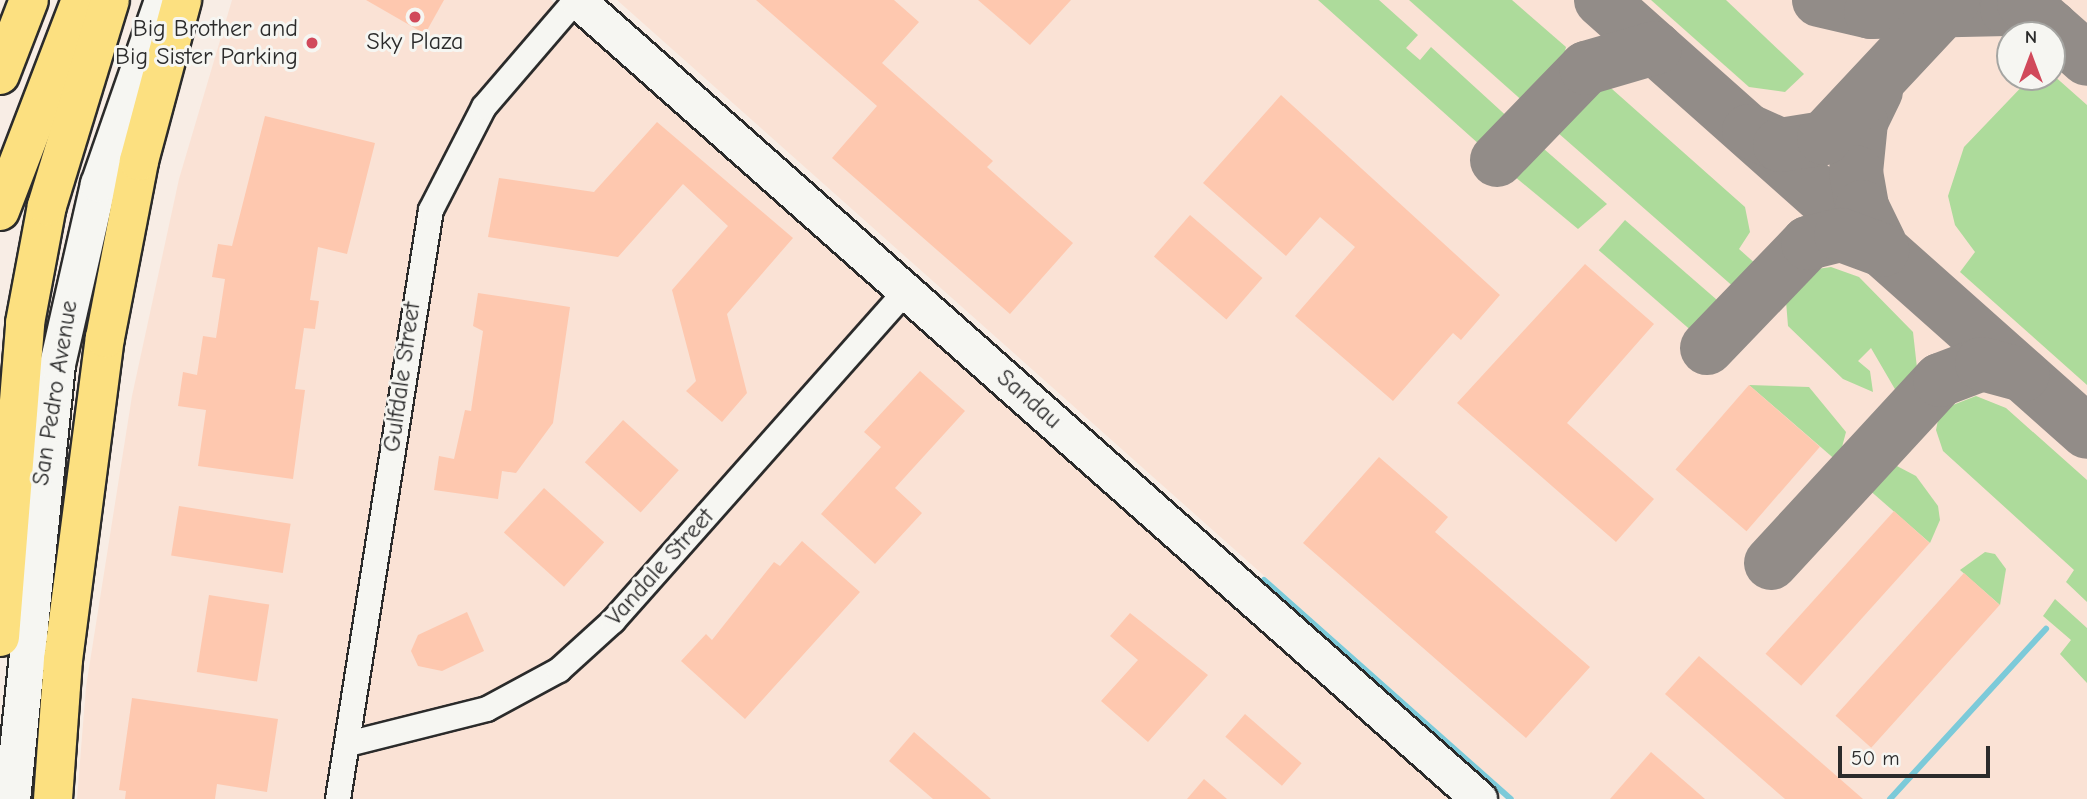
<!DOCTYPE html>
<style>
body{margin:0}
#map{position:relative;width:2087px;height:799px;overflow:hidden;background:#f8ede5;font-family:"Comic Neue",sans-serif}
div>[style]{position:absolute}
.built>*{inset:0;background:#fae2d5}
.green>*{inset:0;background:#addb9b;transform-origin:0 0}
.stream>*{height:6px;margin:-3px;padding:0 3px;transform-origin:3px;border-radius:3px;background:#7ccad9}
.taxiway>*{height:54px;margin:-27px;padding:0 27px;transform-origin:27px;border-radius:27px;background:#928c88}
.building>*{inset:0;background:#fec8af;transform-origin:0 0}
.roads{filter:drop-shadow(2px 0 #2b2b2b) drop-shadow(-2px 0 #2b2b2b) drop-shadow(0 2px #2b2b2b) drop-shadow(0 -2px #2b2b2b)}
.street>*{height:24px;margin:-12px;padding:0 12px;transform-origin:12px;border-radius:12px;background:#f6f6f2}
.secondary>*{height:35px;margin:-17.5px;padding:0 17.5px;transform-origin:17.5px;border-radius:17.5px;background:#f6f6f2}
.highway>*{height:38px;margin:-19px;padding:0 19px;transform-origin:19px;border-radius:19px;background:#fce080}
.dots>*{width:19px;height:19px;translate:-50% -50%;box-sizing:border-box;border:4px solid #f6f6f2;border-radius:50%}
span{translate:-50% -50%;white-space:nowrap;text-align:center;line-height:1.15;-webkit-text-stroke:6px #f6f6f2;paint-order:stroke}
.poi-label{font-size:24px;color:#2b2b2b}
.right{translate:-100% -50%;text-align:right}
.street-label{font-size:24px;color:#2b2b2b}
.north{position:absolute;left:1996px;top:21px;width:70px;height:70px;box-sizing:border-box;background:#f6f6f2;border:2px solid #a5a5a2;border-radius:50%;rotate:0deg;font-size:19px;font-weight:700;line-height:28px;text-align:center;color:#2b2b2b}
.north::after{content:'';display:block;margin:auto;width:24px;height:32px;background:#d1495b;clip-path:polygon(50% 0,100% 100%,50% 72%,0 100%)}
.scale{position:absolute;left:1838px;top:746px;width:152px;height:32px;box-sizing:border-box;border:4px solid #2b2b2b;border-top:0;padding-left:9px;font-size:21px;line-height:24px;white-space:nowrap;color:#2b2b2b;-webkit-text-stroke:5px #f6f6f2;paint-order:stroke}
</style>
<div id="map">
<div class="built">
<i style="clip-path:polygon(232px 0,551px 0,1458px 799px,77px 799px,86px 687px,132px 396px,179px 179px)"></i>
<i style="clip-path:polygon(evenodd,617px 0,2087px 0,2087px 799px,1515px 799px,617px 0,2010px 35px,2052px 35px,2052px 77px,2010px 77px,2010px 35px)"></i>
</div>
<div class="green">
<i style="clip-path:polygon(1318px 0,1379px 0,1418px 35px,1406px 48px,1420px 60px,1431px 47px,1512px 121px,1489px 145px,1480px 145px)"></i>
<i style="clip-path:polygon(1409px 0,1512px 0,1566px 47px,1561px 67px,1527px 105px)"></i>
<i style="clip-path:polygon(1651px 0,1726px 0,1804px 74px,1785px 92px,1749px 87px)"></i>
<i style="clip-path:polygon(2052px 74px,2087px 105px,2087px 385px,1960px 272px,1975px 252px,1955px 225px,1948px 196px,1964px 147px,2031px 77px)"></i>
<i style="clip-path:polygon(1603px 81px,1745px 207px,1750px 232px,1739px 249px,1758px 266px,1736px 289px,1549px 125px,1588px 85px)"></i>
<i style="clip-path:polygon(1536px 142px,1607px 204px,1578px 229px,1514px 176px,1513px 166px)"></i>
<i style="left:1625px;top:220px;width:125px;height:40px;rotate:41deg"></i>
<i style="clip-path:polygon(1831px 267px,1859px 277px,1913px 332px,1917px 368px,1896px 391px,1871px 348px,1858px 361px,1870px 371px,1873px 392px,1843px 379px,1788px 326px,1785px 289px,1803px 271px)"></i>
<i style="clip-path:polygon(1749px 385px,1809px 387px,1846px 432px,1838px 462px)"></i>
<i style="clip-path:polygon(1976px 396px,2006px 408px,2087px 480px,2087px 602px,2066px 582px,2074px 570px,1943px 451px,1936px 430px,1940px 410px)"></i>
<i style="clip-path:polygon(1895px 465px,1916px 476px,1938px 506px,1940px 520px,1930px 543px,1867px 488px)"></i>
<i style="clip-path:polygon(1985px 552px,1995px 554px,2006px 569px,2000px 605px,1960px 570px)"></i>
<i style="clip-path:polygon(2055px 599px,2087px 628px,2087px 683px,2060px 654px,2071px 640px,2043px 616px)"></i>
</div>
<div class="stream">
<i style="left:1264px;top:580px;width:330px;rotate:41.6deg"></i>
<i style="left:1890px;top:799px;width:231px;rotate:-47.5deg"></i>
</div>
<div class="taxiway">
<i style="left:1601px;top:0;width:650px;rotate:41.63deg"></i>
<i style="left:1819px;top:0;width:53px;rotate:13deg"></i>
<i style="left:1871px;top:12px;width:136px;rotate:-1.3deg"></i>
<i style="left:2007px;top:9px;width:48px;rotate:22.2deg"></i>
<i style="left:2024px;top:3px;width:84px;rotate:41.6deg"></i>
<i style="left:1876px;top:91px;width:34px;rotate:116deg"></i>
<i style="left:1861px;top:122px;width:50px;rotate:95.7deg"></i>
<i style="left:1856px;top:172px;width:36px;rotate:80deg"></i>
<i style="left:1862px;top:207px;width:41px;rotate:64.1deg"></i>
<i style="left:1749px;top:131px;width:34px;rotate:24deg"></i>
<i style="left:1780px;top:145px;width:45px;rotate:-9deg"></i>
<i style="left:1824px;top:138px;width:189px;rotate:-46.9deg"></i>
<i style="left:1497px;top:160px;width:128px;rotate:-45.9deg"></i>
<i style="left:1586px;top:68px;width:72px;rotate:-16.2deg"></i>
<i style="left:1707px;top:348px;width:146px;rotate:-46.1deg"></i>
<i style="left:1808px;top:243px;width:34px;rotate:-14deg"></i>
<i style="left:1841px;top:235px;width:44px;rotate:20.1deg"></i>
<i style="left:1771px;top:563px;width:249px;rotate:-47.3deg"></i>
<i style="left:1940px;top:380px;width:45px;rotate:-20.9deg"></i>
<i style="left:1982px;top:364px;width:42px;rotate:15deg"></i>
</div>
<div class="building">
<i style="clip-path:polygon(366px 0,444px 0,425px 34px)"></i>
<i style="clip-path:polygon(756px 0,894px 0,919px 22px,882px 63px,993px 161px,987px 167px,1073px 243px,1010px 314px,832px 158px,877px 106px)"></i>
<i style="clip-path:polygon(978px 0,1071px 0,1030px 45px)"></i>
<i style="clip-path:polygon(1281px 95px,1500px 295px,1461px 340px,1453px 333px,1393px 401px,1295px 316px,1355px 247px,1320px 217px,1286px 256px,1203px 183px)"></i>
<i style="clip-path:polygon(265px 116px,375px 143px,347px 254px,318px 247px,310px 300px,319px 301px,315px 329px,304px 328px,295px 389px,305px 390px,293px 479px,198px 466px,206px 410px,178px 406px,183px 372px,197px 375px,203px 336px,216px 338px,225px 279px,212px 277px,218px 244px,232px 246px)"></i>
<i style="clip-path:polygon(657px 122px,793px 238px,727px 314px,747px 393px,722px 422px,686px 391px,696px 381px,672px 290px,728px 226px,683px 184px,618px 257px,488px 237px,499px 178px,594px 192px)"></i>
<i style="left:1190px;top:215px;width:96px;height:55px;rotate:41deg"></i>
<i style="clip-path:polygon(1585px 264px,1654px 324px,1567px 423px,1654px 499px,1616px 542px,1457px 403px)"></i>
<i style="clip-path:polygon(478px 293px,570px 307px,553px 423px,516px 473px,502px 471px,498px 499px,434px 490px,439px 456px,454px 459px,465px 410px,471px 411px,483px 331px,473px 326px)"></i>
<i style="clip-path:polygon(920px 371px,965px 411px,895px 488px,922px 513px,875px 564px,821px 514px,881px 447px,864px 432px)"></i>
<i style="left:1749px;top:385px;width:94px;height:112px;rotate:41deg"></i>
<i style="left:623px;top:420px;width:75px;height:57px;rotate:42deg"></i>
<i style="clip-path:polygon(1379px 457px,1448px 517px,1435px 532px,1590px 667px,1526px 738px,1303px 543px)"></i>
<i style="left:544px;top:488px;width:81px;height:60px;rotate:42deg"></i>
<i style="left:179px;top:506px;width:113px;height:50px;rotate:9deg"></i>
<i style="left:1894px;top:511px;width:48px;height:192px;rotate:42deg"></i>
<i style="clip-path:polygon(802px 541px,860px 592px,745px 719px,681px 661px,706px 634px,712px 640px,774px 562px,780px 566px)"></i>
<i style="left:1964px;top:573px;width:48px;height:192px;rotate:42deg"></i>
<i style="left:209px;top:595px;width:61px;height:78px;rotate:9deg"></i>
<i style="clip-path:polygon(467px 612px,484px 651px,442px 671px,418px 666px,411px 651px,418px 635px)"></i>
<i style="clip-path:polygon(1130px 613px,1208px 675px,1148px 742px,1101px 701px,1138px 660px,1110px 636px)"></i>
<i style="clip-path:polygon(1699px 656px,1863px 799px,1785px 799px,1665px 694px)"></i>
<i style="clip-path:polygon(132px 698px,278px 719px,267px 792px,217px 784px,215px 799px,125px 799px,126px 791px,119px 790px)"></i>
<i style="left:1245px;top:714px;width:75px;height:30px;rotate:41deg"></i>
<i style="clip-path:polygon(914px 732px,991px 799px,933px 799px,889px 761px)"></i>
<i style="clip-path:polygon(1651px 752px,1705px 799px,1610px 799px)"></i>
<i style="clip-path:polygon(1204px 779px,1227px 799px,1187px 799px)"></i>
</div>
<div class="roads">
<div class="street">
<i style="left:348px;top:744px;width:143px;rotate:-14.1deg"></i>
<i style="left:487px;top:709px;width:82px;rotate:-28.4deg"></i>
<i style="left:559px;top:670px;width:73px;rotate:-42.2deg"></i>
<i style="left:613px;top:621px;width:441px;rotate:-48.4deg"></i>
<i style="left:338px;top:799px;width:596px;rotate:-81.03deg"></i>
<i style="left:431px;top:210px;width:116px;rotate:-62.8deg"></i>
<i style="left:484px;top:107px;width:141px;rotate:-49.3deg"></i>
</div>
<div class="secondary">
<i style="left:577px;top:0;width:1205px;rotate:41.53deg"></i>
<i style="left:12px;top:799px;width:437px;rotate:-84.1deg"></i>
<i style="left:57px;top:364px;width:185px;rotate:-77.2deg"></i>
<i style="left:98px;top:184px;width:195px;rotate:-70.8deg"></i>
</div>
<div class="highway">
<i style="left:0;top:75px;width:80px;rotate:-68.9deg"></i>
<i style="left:0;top:211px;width:226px;rotate:-69deg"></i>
<i style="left:0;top:637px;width:315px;rotate:-85.4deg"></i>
<i style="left:25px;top:323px;width:119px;rotate:-79.4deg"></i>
<i style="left:47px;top:206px;width:215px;rotate:-73deg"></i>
<i style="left:53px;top:799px;width:139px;rotate:-85.9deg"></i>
<i style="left:63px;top:660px;width:325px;rotate:-82.6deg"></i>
<i style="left:105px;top:338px;width:180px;rotate:-79.1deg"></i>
<i style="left:139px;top:161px;width:167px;rotate:-75deg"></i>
</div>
</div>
<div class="dots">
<i style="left:415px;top:17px;background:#d1495b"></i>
<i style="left:312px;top:43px;background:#d1495b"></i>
</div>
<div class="poi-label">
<span class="right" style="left:298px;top:43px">Big Brother and<br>Big Sister Parking</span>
<span style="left:415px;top:42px">Sky Plaza</span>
</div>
<div class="street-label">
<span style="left:402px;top:377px;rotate:-82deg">Gulfdale Street</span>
<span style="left:55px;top:393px;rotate:-81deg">San Pedro Avenue</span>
<span style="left:1029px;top:399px;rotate:41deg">Sandau</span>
<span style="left:660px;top:567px;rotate:-48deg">Vandale Street</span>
</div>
<div class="north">N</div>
<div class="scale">50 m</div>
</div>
